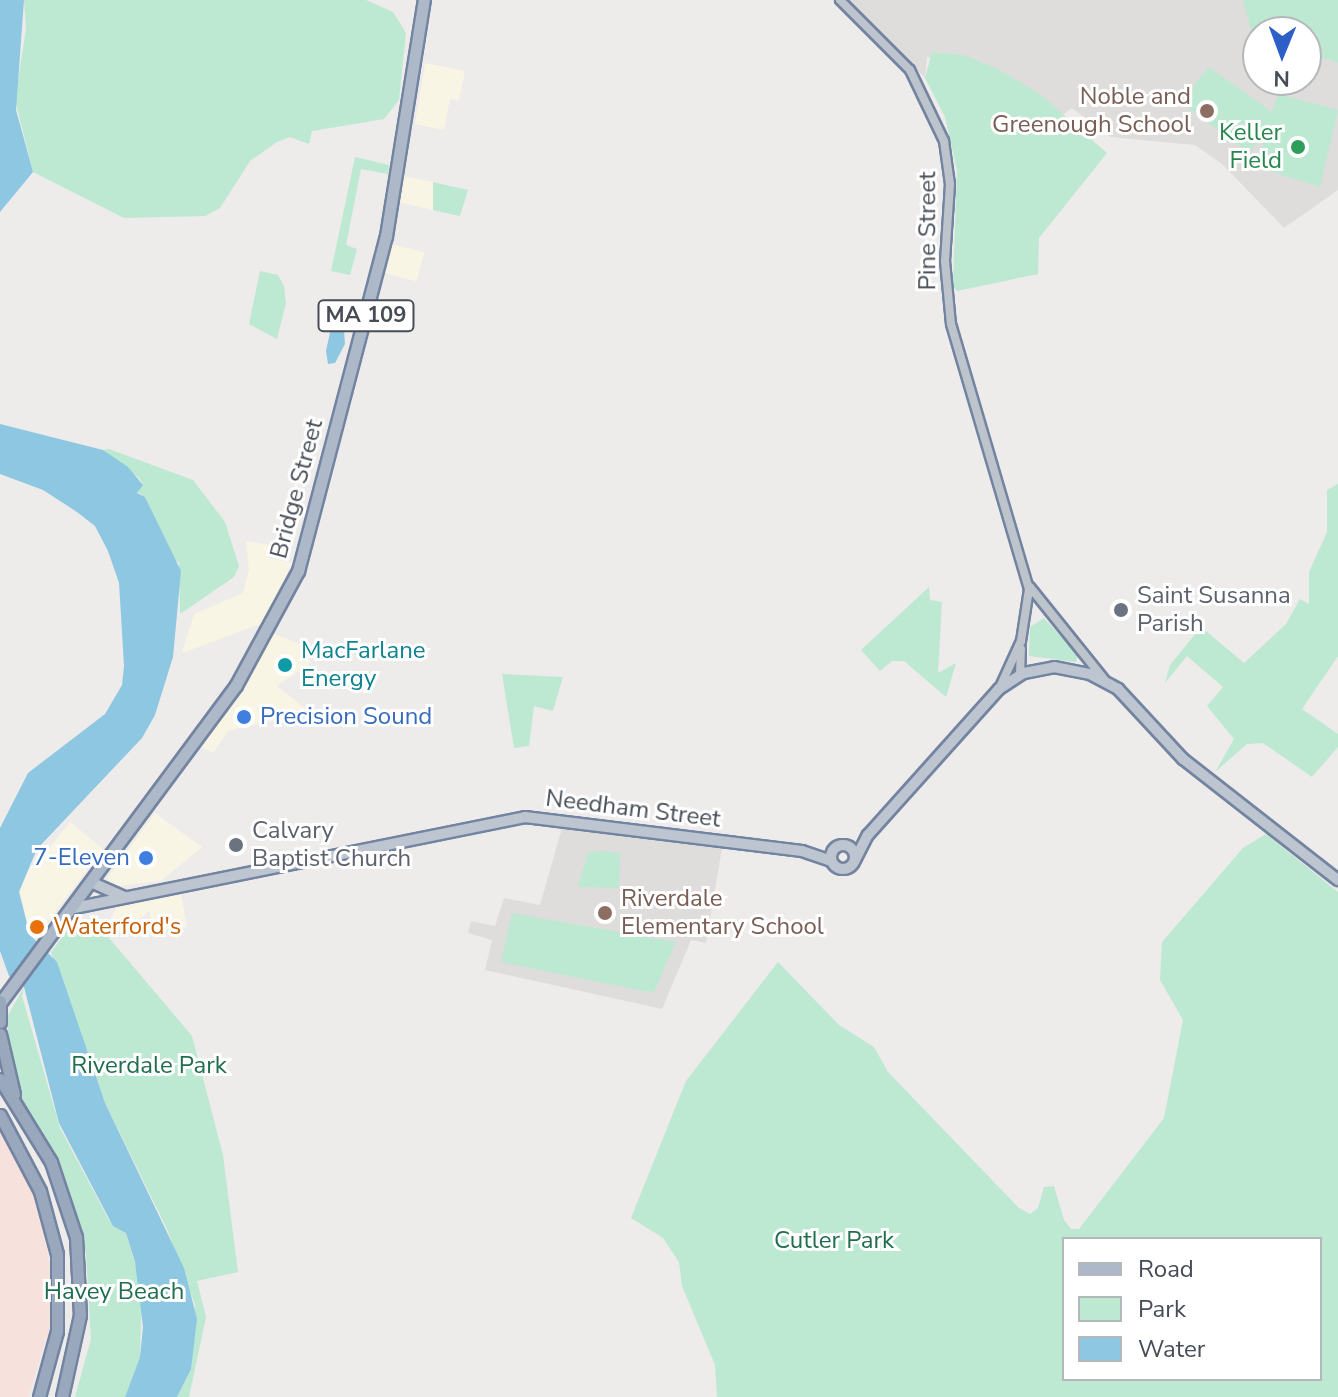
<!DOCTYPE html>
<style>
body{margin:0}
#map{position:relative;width:1338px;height:1397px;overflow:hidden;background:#eeebeb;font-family:"Nunito Sans",sans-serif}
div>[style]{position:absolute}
.commercial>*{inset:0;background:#f9f5e4;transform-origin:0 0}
.education>*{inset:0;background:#dfdddc}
.medical>*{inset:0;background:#f7e1dc}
.green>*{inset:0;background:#bde8d2}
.water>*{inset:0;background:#8ec7e1}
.roads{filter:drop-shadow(2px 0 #7384a1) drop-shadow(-2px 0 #7384a1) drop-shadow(0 2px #7384a1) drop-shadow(0 -2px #7384a1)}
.tertiary>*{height:8px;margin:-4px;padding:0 4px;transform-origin:4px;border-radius:4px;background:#bec4cc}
.secondary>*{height:10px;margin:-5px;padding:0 5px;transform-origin:5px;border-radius:5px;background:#bdc5d0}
.secondary>.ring{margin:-5px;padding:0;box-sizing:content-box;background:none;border:10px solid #bdc5d0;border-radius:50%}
.primary>*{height:11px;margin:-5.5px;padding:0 5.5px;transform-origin:5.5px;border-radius:5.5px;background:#adb8c8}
.trunk>*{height:11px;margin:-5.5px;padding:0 5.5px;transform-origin:5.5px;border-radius:5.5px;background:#9aa8be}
.dots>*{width:22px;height:22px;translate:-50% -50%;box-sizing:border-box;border:4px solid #fff;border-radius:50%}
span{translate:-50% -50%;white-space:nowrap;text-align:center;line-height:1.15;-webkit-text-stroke:6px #fff;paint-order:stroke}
.shield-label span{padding:2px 6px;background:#fff;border:2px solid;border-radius:6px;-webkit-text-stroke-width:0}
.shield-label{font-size:22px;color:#464d56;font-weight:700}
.education-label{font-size:24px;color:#785e54}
.right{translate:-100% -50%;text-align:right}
.left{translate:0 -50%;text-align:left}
.leisure-label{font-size:24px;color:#27864d}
.street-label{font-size:24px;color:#464d56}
.worship-label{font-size:24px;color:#5b616d}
.culture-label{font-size:24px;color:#0d838f}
.shop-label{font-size:24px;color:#366cbe}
.food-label{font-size:24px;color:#c56008}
.park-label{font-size:24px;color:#206e4f}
.legend{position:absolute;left:1062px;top:1237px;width:260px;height:144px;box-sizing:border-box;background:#fff;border:2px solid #b5b8bb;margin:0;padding:10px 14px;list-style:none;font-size:24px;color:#464d56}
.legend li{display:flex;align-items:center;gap:16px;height:40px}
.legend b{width:40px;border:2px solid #b5b8bb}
.north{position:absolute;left:1242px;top:16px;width:80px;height:80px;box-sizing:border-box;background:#fff;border:2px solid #b5b8bb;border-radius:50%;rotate:181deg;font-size:22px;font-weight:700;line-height:32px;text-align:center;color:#464d56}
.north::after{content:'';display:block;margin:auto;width:28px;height:36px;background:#2c60c7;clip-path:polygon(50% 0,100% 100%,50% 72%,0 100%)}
</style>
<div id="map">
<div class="commercial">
<i style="clip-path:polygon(425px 63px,465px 71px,459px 100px,450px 99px,444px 130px,415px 124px)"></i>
<i style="clip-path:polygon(402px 176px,433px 182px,433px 210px,398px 202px)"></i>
<i style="left:391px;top:244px;width:34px;height:30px;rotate:14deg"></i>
<i style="clip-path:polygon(246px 541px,271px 545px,269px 558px,292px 563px,263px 623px,182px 653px,194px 614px,243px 593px,249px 570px)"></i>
<i style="clip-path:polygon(272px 633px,299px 644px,311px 663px,277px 686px,310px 712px,228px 731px,213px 753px,202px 747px)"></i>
<i style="clip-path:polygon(155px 813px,202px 847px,161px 881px,110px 887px,108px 877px)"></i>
<i style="clip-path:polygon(70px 822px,103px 849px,34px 940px,17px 916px,25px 912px,19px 888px,28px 863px,34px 867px)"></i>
<i style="clip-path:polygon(181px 894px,187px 927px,155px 932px,149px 911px,122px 935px,111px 919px,116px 907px)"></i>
</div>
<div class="education">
<i style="clip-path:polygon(849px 0,1243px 0,1255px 34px,1258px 80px,1306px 80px,1306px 53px,1338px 63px,1338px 190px,1284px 228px,1222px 164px,1195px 145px,1110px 137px,1072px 108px,1063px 115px,998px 69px,927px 57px,925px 78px)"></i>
<i style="clip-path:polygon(562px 828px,722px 848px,706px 943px,691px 940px,662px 1009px,485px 970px,492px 940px,468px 933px,471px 921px,495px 926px,504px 898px,540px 905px)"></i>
</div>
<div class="medical">
<i style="clip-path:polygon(0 1131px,36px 1196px,53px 1282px,52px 1320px,28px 1397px,0 1397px)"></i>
</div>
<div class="green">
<i style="clip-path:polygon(24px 0,366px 0,393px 12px,406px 33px,399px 100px,384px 119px,312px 131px,309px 144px,290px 137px,277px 142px,250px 161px,220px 208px,205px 216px,124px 218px,33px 172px,15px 100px,26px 29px)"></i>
<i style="clip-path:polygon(1338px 0,1338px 63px,1306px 53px,1306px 32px,1258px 32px,1258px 55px,1243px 0)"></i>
<i style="clip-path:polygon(932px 52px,964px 55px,998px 69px,1040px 94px,1107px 153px,1039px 238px,1038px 274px,957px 291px,953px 286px,957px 170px,945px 117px,925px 78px)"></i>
<i style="clip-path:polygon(1209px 67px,1272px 112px,1278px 94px,1338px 110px,1320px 187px,1257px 167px,1268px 127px,1249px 153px,1180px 102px)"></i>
<i style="clip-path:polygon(355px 157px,389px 165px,388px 174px,361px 169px,346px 245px,357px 249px,350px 275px,331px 271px)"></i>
<i style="clip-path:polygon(433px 182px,468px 190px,460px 216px,433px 210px)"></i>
<i style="clip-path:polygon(260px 271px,278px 275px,284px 286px,286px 303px,277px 339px,249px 324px)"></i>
<i style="clip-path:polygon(109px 449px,193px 480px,225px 522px,239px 566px,234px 577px,180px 614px,179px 562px,172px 560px,145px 497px,137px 492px,143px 484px,139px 478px,103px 450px)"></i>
<i style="clip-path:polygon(1338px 484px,1338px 656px,1302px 709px,1338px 734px,1338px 747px,1312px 777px,1263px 743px,1247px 744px,1215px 772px,1234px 739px,1207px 706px,1223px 687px,1187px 656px,1165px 683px,1170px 665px,1201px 627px,1244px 663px,1286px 624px,1300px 599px,1309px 604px,1309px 572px,1327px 532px,1327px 490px)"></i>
<i style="clip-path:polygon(929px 587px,930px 600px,942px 602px,938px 673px,956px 663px,946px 697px,904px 661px,892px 661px,880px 671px,861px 650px)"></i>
<i style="clip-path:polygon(1044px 618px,1078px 655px,1076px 662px,1029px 656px,1030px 627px)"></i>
<i style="clip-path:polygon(502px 674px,563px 677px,553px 711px,534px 706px,529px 746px,514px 748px)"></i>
<i style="clip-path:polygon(evenodd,1266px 834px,1338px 892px,1338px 1397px,717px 1397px,715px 1365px,682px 1286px,679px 1262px,663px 1238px,631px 1218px,686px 1081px,778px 962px,839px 1025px,874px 1047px,888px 1072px,1019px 1208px,1030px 1214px,1038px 1208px,1044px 1187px,1054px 1186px,1064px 1220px,1071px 1229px,1079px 1229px,1164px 1118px,1183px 1020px,1160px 980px,1162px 942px,1243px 848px,1266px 834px,1320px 1239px,1320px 1379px,1064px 1379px,1064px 1239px,1320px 1239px)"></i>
<i style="clip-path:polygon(601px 851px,620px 853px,619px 888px,578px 887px,588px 852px)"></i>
<i style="clip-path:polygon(512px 913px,551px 920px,676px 942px,654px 992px,638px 990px,501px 962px)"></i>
<i style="clip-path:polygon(87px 920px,99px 926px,192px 1036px,223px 1155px,238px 1272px,197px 1281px,206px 1317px,189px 1397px,177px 1397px,188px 1375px,195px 1305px,167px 1229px,105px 1103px,51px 952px,70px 927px)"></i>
<i style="clip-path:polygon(24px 987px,22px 996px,60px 1128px,109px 1220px,126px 1233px,142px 1288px,140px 1357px,125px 1397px,75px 1397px,91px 1339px,86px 1254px,65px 1187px,13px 1089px,7px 1017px)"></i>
</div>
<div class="water">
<i style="clip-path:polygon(0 0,24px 0,16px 110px,33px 172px,0 212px)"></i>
<i style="clip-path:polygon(345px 304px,353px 316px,344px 330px,345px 344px,335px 363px,328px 364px,326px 351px,335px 309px)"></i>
<i style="clip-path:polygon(0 424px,103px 450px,128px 467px,143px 485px,137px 493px,145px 497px,181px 571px,173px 657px,155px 715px,142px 738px,37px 849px,19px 892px,30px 935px,57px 962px,105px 1103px,184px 1268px,197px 1319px,191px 1369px,177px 1397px,125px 1397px,140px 1357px,143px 1327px,135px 1262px,126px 1233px,113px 1226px,59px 1123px,24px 987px,9px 976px,0 951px,0 828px,28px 773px,105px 714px,122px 685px,124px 666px,119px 583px,108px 551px,95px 526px,77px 512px,43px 490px,0 474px)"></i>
</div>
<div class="roads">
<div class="tertiary">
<i style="left:840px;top:0;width:99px;rotate:45deg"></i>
<i style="left:910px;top:70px;width:79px;rotate:64.4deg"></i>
<i style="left:944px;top:141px;width:43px;rotate:82.1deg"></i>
<i style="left:950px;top:184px;width:77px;rotate:93.7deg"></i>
<i style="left:945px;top:261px;width:63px;rotate:84.6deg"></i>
<i style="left:951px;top:324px;width:276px;rotate:73.6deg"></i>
<i style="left:1029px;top:589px;width:53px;rotate:98.7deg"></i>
<i style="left:1021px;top:641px;width:51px;rotate:114.5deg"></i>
<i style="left:1030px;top:587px;width:118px;rotate:51.2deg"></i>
<i style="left:1020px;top:675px;width:26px;rotate:-88deg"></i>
</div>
<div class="secondary">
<i class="ring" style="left:831px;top:845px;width:14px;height:14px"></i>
<i style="left:855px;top:860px;width:28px;rotate:-63deg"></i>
<i style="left:868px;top:835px;width:196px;rotate:-48.1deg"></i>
<i style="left:999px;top:689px;width:30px;rotate:-33deg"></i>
<i style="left:1024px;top:673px;width:31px;rotate:-11deg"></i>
<i style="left:1054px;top:667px;width:37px;rotate:11deg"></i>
<i style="left:1090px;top:674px;width:32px;rotate:28deg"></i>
<i style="left:1118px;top:689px;width:96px;rotate:47.1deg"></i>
<i style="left:1183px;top:759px;width:197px;rotate:38deg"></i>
<i style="left:93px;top:883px;width:34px;rotate:24deg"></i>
<i style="left:74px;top:908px;width:460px;rotate:-11.4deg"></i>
<i style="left:525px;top:817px;width:279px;rotate:7deg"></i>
<i style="left:802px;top:851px;width:31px;rotate:19deg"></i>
</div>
<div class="primary">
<i style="left:0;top:1003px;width:396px;rotate:-53.4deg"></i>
<i style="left:236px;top:685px;width:130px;rotate:-61.5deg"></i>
<i style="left:298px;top:571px;width:346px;rotate:-75.3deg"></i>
<i style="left:386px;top:236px;width:239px;rotate:-80.9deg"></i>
</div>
<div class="trunk">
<i style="left:0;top:1001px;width:21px;rotate:90deg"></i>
<i style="left:0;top:1034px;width:62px;rotate:76.9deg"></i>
<i style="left:0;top:1079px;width:97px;rotate:58.4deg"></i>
<i style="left:51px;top:1162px;width:79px;rotate:71.6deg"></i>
<i style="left:76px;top:1237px;width:78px;rotate:87.1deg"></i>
<i style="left:80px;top:1315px;width:84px;rotate:102.4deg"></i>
<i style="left:0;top:1115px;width:86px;rotate:62.2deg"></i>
<i style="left:40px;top:1191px;width:65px;rotate:74.9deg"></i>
<i style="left:57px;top:1254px;width:77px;rotate:90deg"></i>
<i style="left:57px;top:1331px;width:68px;rotate:105.3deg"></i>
</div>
</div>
<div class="dots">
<i style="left:1207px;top:111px;background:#8d6e63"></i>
<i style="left:1298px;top:147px;background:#2e9e5b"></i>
<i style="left:1121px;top:610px;background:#6b7280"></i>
<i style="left:285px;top:665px;background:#0f9aa8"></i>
<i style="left:244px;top:717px;background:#3f7fe0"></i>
<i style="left:236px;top:845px;background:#6b7280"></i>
<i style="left:146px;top:858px;background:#3f7fe0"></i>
<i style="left:605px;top:913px;background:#8d6e63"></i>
<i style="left:37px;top:927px;background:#e8710a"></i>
</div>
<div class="shield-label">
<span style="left:366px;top:316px">MA 109</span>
</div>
<div class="education-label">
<span class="right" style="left:1191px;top:111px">Noble and<br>Greenough School</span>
<span class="left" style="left:621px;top:913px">Riverdale<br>Elementary School</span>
</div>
<div class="leisure-label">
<span class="right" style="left:1282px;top:147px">Keller<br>Field</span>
</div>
<div class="street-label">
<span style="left:928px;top:231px;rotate:-90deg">Pine Street</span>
<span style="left:297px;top:489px;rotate:-75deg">Bridge Street</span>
<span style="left:633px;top:809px;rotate:7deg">Needham Street</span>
</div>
<div class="worship-label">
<span class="left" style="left:1137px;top:610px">Saint Susanna<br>Parish</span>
<span class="left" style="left:252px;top:845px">Calvary<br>Baptist Church</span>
</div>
<div class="culture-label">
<span class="left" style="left:301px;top:665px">MacFarlane<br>Energy</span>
</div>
<div class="shop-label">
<span class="left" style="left:260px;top:717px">Precision Sound</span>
<span class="right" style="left:130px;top:858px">7-Eleven</span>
</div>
<div class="food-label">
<span class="left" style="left:53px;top:927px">Waterford's</span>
</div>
<div class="park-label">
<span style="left:149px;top:1066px">Riverdale Park</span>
<span style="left:834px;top:1241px">Cutler Park</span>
<span style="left:114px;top:1292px">Havey Beach</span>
</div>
<ul class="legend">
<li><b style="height:10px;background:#adb8c8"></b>Road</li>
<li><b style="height:22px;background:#bde8d2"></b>Park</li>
<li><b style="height:22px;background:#8ec7e1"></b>Water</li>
</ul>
<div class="north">N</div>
</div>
